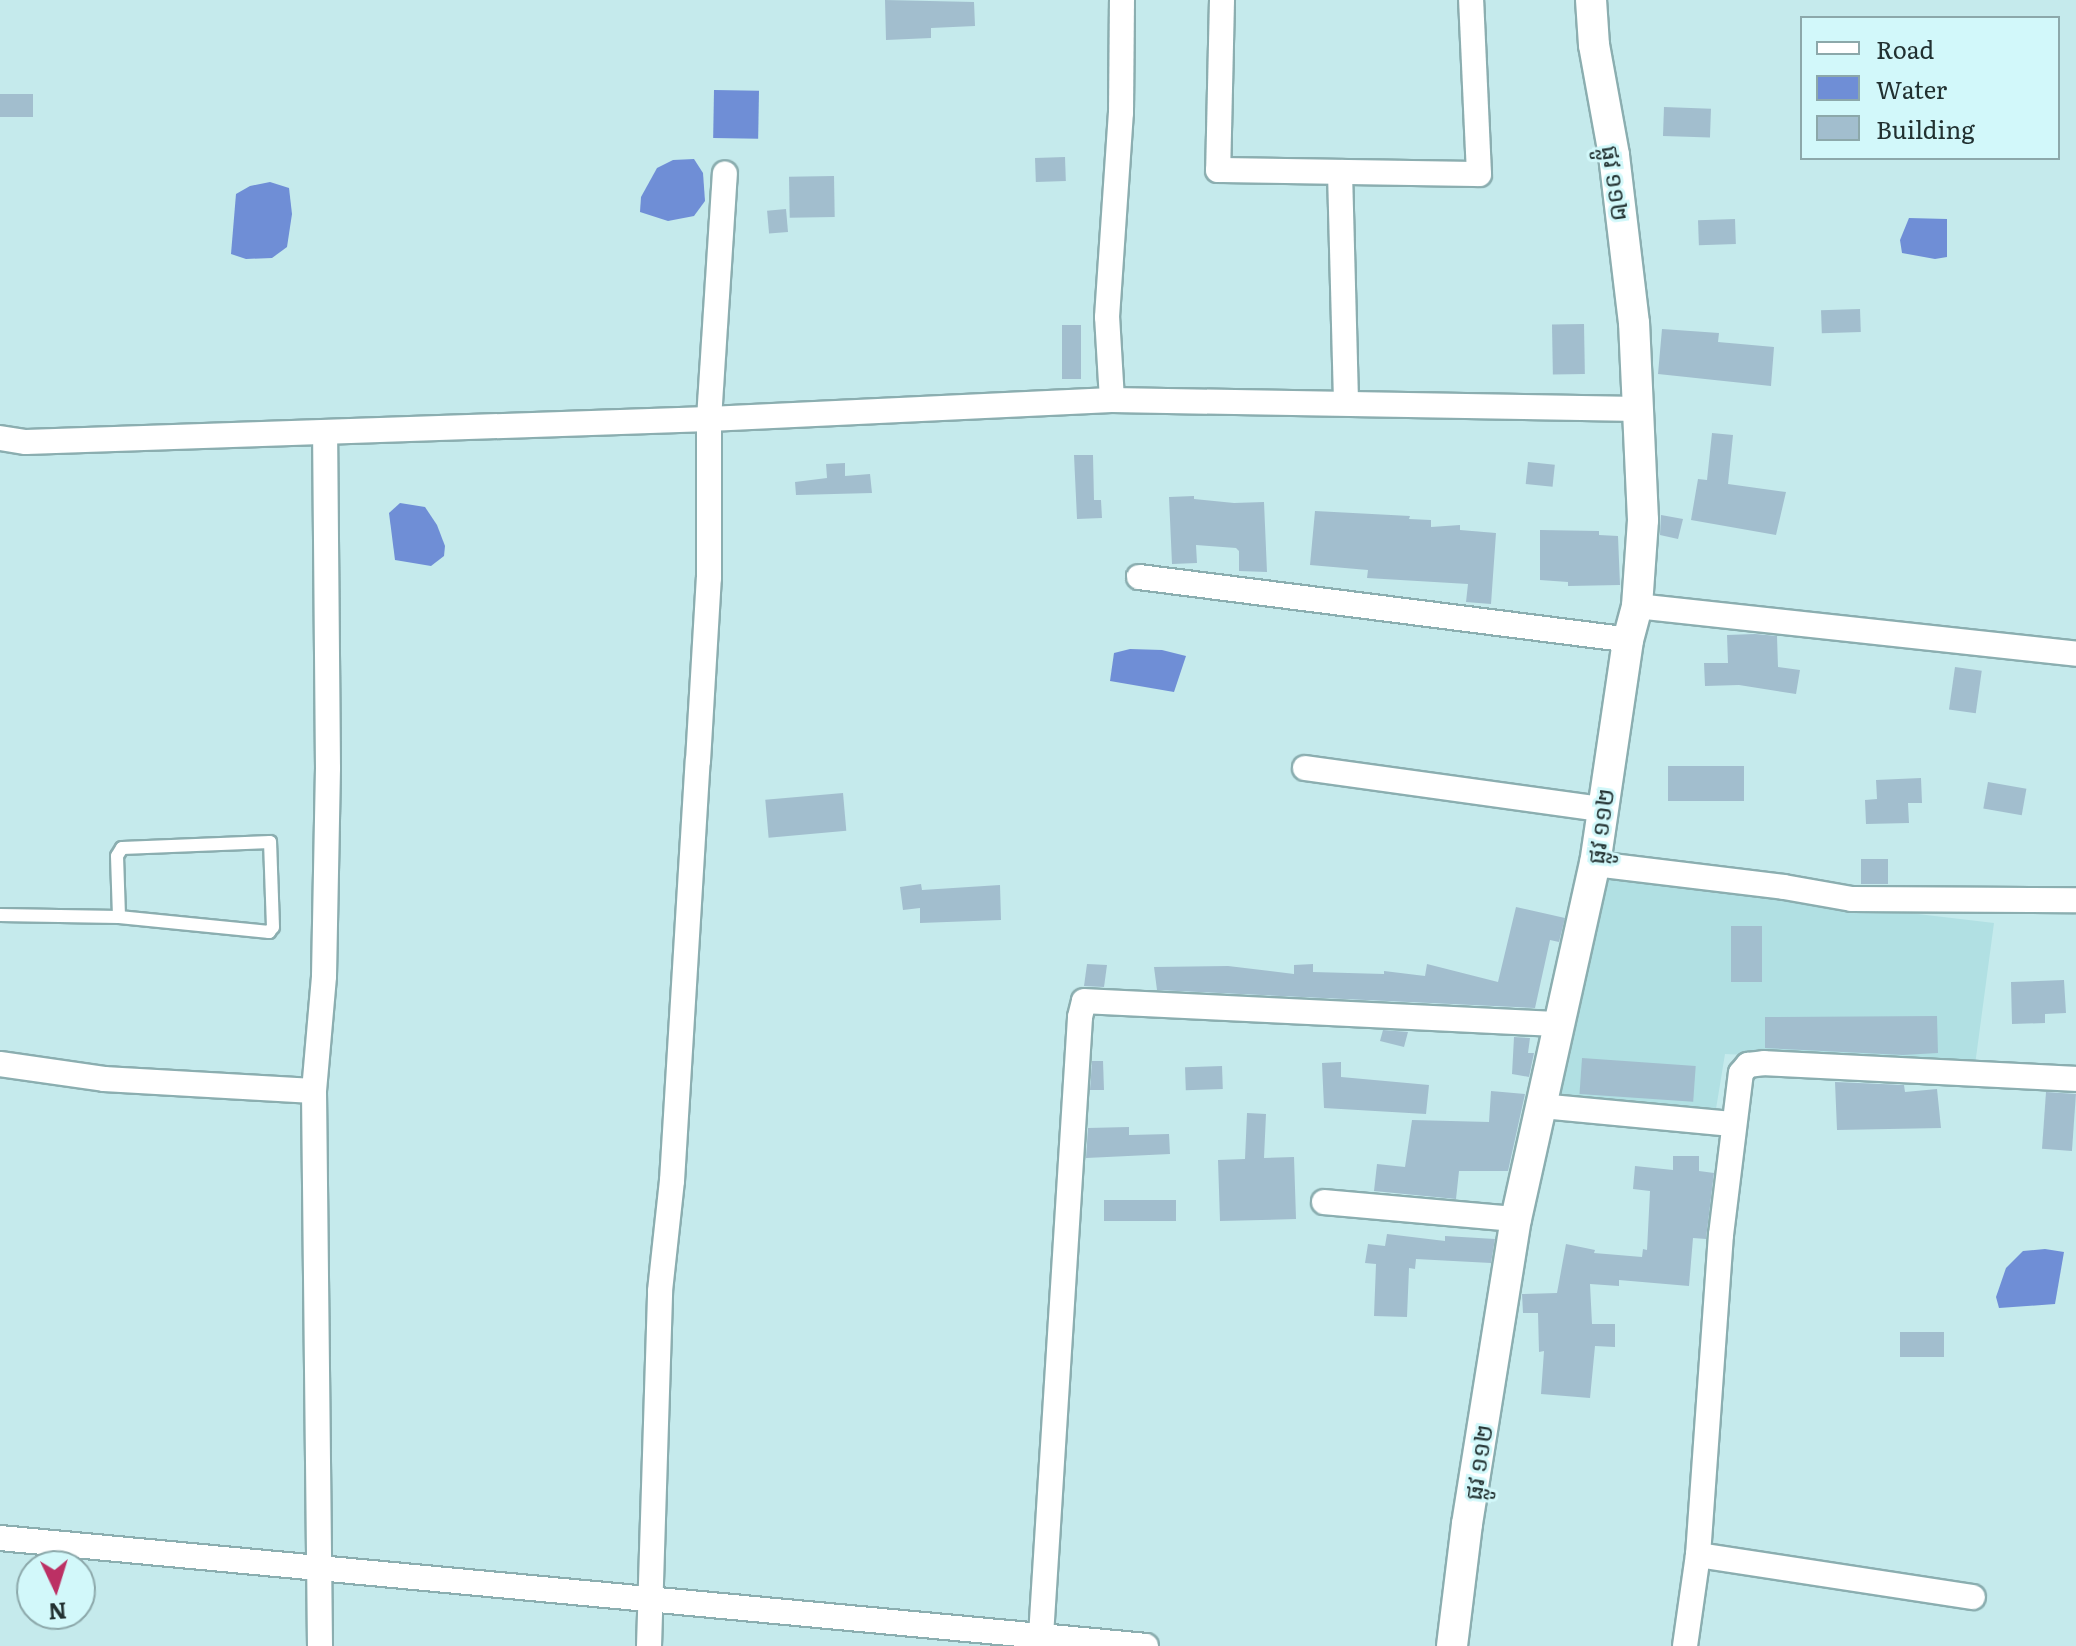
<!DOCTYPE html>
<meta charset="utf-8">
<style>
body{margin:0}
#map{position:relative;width:2076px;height:1646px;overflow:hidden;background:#c5eaec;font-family:Literata,"Noto Sans Khmer",serif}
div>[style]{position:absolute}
.built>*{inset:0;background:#b1e0e3}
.water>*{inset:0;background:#6f8ed6;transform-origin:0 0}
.building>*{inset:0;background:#a2bece;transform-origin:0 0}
.roads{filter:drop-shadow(2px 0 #8baeb0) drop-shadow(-2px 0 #8baeb0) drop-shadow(0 2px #8baeb0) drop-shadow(0 -2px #8baeb0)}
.service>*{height:12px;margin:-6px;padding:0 6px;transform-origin:6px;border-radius:6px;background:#fff}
.minor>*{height:24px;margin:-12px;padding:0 12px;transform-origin:12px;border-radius:12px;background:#fff}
.tertiary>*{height:30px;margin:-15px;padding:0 15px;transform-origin:15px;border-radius:15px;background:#fff}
span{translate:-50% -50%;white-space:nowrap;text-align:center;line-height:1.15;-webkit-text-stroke:6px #d2f8fa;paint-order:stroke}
.street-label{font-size:24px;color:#223131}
.legend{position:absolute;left:1800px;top:16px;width:260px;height:144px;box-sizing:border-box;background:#d2f8fa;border:2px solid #8ca8aa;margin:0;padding:10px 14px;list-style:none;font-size:24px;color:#223131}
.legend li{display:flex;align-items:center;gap:16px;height:40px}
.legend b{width:40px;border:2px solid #8ca8aa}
.north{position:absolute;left:16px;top:1550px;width:80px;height:80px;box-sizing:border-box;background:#d2f8fa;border:2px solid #8ca8aa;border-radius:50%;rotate:176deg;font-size:22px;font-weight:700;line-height:32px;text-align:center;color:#223131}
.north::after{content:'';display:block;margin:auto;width:28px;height:36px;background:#bc3064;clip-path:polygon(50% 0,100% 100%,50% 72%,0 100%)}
</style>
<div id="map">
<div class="built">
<i style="clip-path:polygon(1596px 876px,1994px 923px,1975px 1065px,1725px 1054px,1715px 1115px,1557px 1101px)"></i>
</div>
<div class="water">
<i style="left:714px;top:90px;width:45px;height:48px;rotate:1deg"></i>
<i style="clip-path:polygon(694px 159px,703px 173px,705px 201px,694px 216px,668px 221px,640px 212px,641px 197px,657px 168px,673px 160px)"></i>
<i style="clip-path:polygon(270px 182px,289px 188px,292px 214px,287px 247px,272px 258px,246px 259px,231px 254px,236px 194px,250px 186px)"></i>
<i style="clip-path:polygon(1909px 218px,1947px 219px,1947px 257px,1935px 259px,1902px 253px,1900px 240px)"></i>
<i style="clip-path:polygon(400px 503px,425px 507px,437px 525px,445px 546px,444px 556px,431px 566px,395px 560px,389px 513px)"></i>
<i style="clip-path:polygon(1130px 649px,1162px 650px,1186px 656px,1174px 692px,1110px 681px,1114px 653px)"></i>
<i style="clip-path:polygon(2045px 1249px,2064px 1252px,2055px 1304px,1999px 1308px,1996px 1297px,2006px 1268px,2023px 1251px)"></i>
</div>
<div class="building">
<i style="clip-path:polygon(885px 0,974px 2px,975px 26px,931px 28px,931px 38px,886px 40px)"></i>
<i style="left:33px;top:94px;width:23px;height:33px;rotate:90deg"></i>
<i style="left:1664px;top:107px;width:47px;height:29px;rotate:2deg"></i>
<i style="left:1065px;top:157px;width:24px;height:30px;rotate:88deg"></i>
<i style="left:834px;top:176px;width:41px;height:45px;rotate:89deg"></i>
<i style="left:786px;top:209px;width:23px;height:19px;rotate:85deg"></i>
<i style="left:1735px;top:219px;width:25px;height:37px;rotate:88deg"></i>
<i style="left:1860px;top:309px;width:23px;height:39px;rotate:88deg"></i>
<i style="left:1584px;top:324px;width:50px;height:32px;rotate:89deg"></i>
<i style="left:1062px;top:325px;width:19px;height:54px"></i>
<i style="clip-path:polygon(1662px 329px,1719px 333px,1718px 342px,1774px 347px,1771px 386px,1658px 374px)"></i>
<i style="clip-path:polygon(1712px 433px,1733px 435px,1728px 484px,1786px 492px,1776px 535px,1691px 520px,1698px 479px,1707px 480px)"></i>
<i style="clip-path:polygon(1074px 455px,1093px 455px,1094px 500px,1101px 500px,1102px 518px,1077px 519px)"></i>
<i style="left:1528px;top:462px;width:27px;height:22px;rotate:6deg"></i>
<i style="clip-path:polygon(845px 463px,845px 476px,870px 474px,872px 493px,796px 495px,795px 482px,827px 478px,826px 464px)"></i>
<i style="clip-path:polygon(1194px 496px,1194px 499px,1234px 503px,1264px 502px,1267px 572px,1239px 571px,1239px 551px,1236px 548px,1196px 545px,1197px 563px,1172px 564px,1169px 497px)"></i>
<i style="clip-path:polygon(1315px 511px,1410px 516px,1409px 519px,1431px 520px,1431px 527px,1460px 525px,1460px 530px,1496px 533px,1491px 604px,1466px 602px,1468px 584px,1367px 578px,1368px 570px,1310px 565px)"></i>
<i style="clip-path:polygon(1661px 515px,1683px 519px,1678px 539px,1660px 535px)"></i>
<i style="clip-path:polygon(1540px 530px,1599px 531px,1599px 535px,1618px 536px,1620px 585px,1568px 586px,1568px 582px,1540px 580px)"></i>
<i style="clip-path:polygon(1755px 634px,1777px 636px,1778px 667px,1800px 670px,1796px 694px,1739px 685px,1705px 686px,1704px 663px,1728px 663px,1727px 635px)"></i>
<i style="left:1955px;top:667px;width:27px;height:43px;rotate:8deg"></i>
<i style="left:1744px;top:766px;width:35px;height:76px;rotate:90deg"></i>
<i style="clip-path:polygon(1921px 778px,1922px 803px,1908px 803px,1909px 823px,1866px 824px,1865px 800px,1877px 799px,1876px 780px)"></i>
<i style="left:1988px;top:782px;width:39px;height:27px;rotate:10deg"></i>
<i style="left:843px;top:793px;width:38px;height:78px;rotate:85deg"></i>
<i style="left:1861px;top:859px;width:27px;height:25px"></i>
<i style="clip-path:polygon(921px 884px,922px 890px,1000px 885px,1001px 920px,920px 923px,920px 908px,903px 910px,900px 887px)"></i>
<i style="clip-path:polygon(1516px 907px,1565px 918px,1559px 942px,1550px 940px,1535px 1008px,1157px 990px,1154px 967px,1228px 966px,1294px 974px,1294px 965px,1313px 964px,1313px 972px,1384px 974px,1384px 971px,1425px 976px,1427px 964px,1498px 982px)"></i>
<i style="left:1731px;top:926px;width:31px;height:56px"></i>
<i style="clip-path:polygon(1087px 964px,1107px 965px,1104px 987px,1084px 986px)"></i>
<i style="clip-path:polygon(2064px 980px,2066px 1013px,2045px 1014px,2045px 1023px,2012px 1024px,2011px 982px)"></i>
<i style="clip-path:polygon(1937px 1016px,1938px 1053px,1903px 1055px,1765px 1048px,1765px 1017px)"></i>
<i style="clip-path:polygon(1383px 1030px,1408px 1032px,1404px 1047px,1380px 1041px)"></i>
<i style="clip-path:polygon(1514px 1037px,1530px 1038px,1528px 1053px,1534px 1053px,1529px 1077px,1512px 1074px)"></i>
<i style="left:1582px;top:1058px;width:114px;height:36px;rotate:4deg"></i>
<i style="clip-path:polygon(1092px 1061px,1103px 1061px,1104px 1090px,1090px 1090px)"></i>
<i style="clip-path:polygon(1341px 1062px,1341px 1077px,1429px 1085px,1426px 1114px,1324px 1108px,1322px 1063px)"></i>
<i style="left:1222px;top:1066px;width:23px;height:37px;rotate:88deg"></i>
<i style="clip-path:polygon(1835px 1082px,1904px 1085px,1905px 1092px,1937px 1089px,1941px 1128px,1837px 1130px)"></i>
<i style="clip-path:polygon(1491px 1091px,1525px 1094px,1508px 1171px,1459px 1171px,1456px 1199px,1374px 1191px,1377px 1164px,1405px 1167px,1412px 1120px,1489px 1122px)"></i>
<i style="left:2046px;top:1092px;width:30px;height:57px;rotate:4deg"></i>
<i style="clip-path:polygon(1247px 1113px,1266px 1114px,1264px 1158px,1294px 1157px,1296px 1219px,1220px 1221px,1218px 1160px,1245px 1159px)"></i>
<i style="clip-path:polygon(1129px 1127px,1129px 1135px,1169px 1134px,1170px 1154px,1086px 1158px,1088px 1128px)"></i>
<i style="clip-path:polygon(1673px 1156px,1699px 1156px,1699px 1171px,1714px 1173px,1706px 1239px,1693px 1238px,1689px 1286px,1619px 1280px,1619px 1286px,1590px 1284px,1592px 1324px,1615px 1324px,1615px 1347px,1595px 1346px,1590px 1398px,1541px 1394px,1544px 1351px,1539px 1352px,1538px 1313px,1523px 1313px,1522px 1294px,1557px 1293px,1566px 1244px,1595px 1250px,1594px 1253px,1642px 1257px,1643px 1249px,1647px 1250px,1650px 1191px,1633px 1189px,1635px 1166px,1673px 1170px)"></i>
<i style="left:1176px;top:1200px;width:21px;height:72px;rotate:90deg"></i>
<i style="clip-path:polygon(1387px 1234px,1445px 1241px,1445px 1236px,1495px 1239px,1491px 1263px,1416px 1259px,1415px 1269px,1409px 1268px,1407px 1317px,1374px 1316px,1376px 1264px,1365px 1263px,1368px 1244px,1385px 1246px)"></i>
<i style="left:1944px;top:1332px;width:25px;height:44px;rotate:90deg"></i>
</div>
<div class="roads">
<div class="service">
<i style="left:0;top:915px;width:119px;rotate:1deg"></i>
<i style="left:119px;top:917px;width:151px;rotate:5.7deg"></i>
<i style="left:269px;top:932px;width:6px;rotate:-51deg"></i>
<i style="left:273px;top:927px;width:85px;rotate:-92deg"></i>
<i style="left:270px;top:842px;width:148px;rotate:177.7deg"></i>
<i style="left:122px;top:848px;width:9px;rotate:122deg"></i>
<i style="left:117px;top:856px;width:61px;rotate:88.1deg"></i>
</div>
<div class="minor">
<i style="left:1222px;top:0;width:170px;rotate:91.3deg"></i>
<i style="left:1218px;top:170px;width:261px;rotate:0.9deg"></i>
<i style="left:1479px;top:174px;width:174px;rotate:-92.6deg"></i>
<i style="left:1340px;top:172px;width:231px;rotate:88.5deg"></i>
<i style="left:1112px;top:400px;width:83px;rotate:-93.4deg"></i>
<i style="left:1107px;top:317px;width:204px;rotate:-86.1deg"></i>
<i style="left:1121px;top:113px;width:113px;rotate:-89.5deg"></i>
<i style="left:0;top:438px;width:26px;rotate:9deg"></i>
<i style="left:26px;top:442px;width:683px;rotate:-1.93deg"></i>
<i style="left:709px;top:419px;width:403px;rotate:-2.7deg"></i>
<i style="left:1112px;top:400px;width:527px;rotate:0.98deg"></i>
<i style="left:1139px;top:577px;width:493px;rotate:7.3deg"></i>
<i style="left:1637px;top:606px;width:442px;rotate:6.2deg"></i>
<i style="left:1305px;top:768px;width:299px;rotate:7.9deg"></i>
<i style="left:1595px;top:864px;width:190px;rotate:6.9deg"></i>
<i style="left:1784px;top:887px;width:69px;rotate:10deg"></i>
<i style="left:1852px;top:899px;width:224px;rotate:0.3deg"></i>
<i style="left:0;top:1064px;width:105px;rotate:8.2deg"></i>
<i style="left:104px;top:1079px;width:210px;rotate:3.3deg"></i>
<i style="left:1541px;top:1106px;width:193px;rotate:5.4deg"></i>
<i style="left:1324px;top:1202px;width:193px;rotate:5.1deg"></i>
<i style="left:0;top:1538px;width:1151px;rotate:5.38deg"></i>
<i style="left:1698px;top:1555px;width:278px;rotate:8.7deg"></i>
<i style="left:1041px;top:1636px;width:620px;rotate:-86.39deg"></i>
<i style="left:1080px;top:1017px;width:16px;rotate:-76deg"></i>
<i style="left:1084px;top:1001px;width:476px;rotate:2.8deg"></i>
<i style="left:320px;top:1646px;width:555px;rotate:-90.62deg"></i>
<i style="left:314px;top:1091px;width:115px;rotate:-85deg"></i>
<i style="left:324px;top:976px;width:208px;rotate:-88.9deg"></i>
<i style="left:328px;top:768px;width:336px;rotate:-90.5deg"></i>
<i style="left:649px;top:1646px;width:355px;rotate:-88.2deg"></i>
<i style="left:660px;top:1291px;width:111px;rotate:-83.8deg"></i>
<i style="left:672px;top:1181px;width:421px;rotate:-86.5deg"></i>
<i style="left:698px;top:761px;width:183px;rotate:-86.6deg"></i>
<i style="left:709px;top:578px;width:159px;rotate:-90deg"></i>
<i style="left:709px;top:419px;width:246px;rotate:-86.3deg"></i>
<i style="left:1685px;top:1646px;width:92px;rotate:-81.9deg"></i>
<i style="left:1698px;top:1555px;width:321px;rotate:-85.9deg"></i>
<i style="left:1721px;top:1235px;width:163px;rotate:-83deg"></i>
<i style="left:1741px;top:1073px;width:11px;rotate:-49deg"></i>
<i style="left:1748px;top:1065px;width:16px;rotate:-7deg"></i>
<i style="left:1764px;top:1063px;width:312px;rotate:2.9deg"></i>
</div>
<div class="tertiary">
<i style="left:1452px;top:1646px;width:123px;rotate:-83deg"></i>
<i style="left:1467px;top:1524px;width:309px;rotate:-80.9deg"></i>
<i style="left:1516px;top:1219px;width:364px;rotate:-77.5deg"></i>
<i style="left:1595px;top:864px;width:226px;rotate:-81.6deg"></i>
<i style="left:1628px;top:640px;width:35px;rotate:-75deg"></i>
<i style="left:1637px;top:606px;width:86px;rotate:-86deg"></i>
<i style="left:1643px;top:520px;width:197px;rotate:-92.6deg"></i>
<i style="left:1634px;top:323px;width:169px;rotate:-96.8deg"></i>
<i style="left:1614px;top:155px;width:112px;rotate:-100.3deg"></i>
<i style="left:1594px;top:45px;width:45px;rotate:-93.8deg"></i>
</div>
</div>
<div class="street-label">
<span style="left:1617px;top:183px;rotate:82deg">ផ្លូវ ១១២</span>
<span style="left:1599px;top:826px;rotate:-82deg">ផ្លូវ ១១២</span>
<span style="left:1477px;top:1462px;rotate:-81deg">ផ្លូវ ១១២</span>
</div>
<ul class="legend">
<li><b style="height:10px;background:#fff"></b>Road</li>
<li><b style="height:22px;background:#6f8ed6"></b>Water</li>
<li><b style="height:22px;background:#a2bece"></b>Building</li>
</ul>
<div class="north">N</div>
</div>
